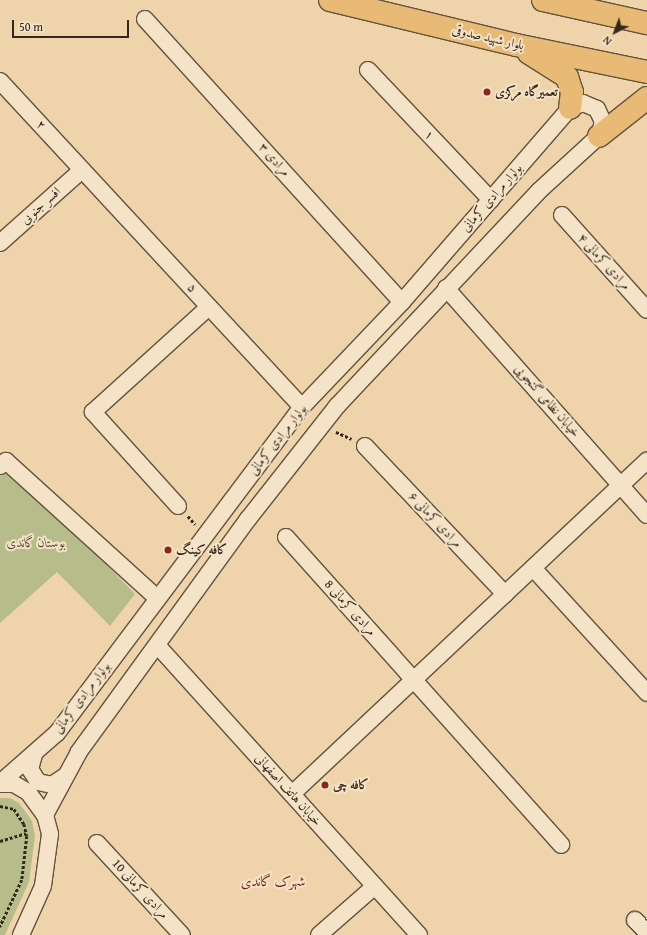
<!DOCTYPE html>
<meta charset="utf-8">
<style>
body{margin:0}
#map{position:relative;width:647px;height:935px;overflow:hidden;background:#efd4ab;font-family:"Gentium Book Plus",Amiri,serif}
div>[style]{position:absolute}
.green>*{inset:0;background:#b7bd8a}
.path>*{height:2.5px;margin-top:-1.25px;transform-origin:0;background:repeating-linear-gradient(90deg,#332819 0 3px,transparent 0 5px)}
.roads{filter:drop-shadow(1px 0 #62533e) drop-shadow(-1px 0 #62533e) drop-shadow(0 1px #62533e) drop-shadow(0 -1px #62533e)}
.minor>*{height:16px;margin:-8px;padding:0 8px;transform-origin:8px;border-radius:8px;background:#f5e3c8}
.highway>*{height:22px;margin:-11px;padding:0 11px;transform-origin:11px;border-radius:11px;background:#e8ba76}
.dots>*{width:11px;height:11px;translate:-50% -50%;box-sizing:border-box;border:2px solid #f5e3c8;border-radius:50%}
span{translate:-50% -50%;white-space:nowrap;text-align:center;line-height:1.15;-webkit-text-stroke:4px #f5e3c8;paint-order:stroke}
.street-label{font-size:13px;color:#332819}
.poi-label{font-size:13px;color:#332819;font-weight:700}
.left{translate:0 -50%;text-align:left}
.park-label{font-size:13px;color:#544d35;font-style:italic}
.neighbourhood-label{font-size:14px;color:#7a1f14}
.north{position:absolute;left:595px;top:12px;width:40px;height:40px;-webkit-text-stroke:3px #f5e3c8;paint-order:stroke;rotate:222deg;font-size:11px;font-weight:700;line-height:16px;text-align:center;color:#332819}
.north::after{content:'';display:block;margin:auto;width:14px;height:18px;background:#332819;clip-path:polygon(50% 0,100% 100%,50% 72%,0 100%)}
.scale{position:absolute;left:12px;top:20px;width:117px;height:18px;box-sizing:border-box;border:2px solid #332819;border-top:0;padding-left:5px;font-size:12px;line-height:14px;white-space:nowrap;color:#332819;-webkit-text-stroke:3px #f5e3c8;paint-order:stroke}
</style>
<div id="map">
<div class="green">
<i style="clip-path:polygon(6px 461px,135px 594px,110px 626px,57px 572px,0 623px,0 466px)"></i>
<i style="clip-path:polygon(0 798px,10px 798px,19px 803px,32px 821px,35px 836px,29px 882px,5px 935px,0 935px)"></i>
</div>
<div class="path">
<i style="left:336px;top:432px;width:17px;rotate:24deg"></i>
<i style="left:188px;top:516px;width:11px;rotate:49deg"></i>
<i style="left:0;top:806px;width:14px;rotate:12deg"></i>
<i style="left:14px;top:809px;width:18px;rotate:56deg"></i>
<i style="left:24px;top:824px;width:12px;rotate:76deg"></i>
<i style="left:27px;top:836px;width:44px;rotate:96.5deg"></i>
<i style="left:22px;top:880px;width:52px;rotate:115.1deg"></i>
<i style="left:0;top:841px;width:27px;rotate:-17deg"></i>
</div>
<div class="roads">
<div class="minor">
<i style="left:145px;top:19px;width:382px;rotate:47.8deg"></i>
<i style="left:368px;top:70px;width:179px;rotate:46.6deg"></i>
<i style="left:0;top:81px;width:444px;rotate:47.2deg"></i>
<i style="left:562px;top:215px;width:127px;rotate:48.2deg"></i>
<i style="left:0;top:243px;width:110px;rotate:-41.7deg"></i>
<i style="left:446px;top:288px;width:303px;rotate:48.5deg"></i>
<i style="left:365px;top:446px;width:204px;rotate:46.6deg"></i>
<i style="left:0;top:466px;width:8px;rotate:-40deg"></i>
<i style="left:6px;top:461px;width:205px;rotate:42.2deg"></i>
<i style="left:178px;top:506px;width:127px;rotate:-132.1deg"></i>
<i style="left:93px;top:412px;width:156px;rotate:-42.2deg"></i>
<i style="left:286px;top:537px;width:413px;rotate:48.2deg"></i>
<i style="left:533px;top:568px;width:169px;rotate:47.6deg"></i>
<i style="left:157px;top:645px;width:391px;rotate:47.9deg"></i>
<i style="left:34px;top:755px;width:15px;rotate:106deg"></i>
<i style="left:30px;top:769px;width:15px;rotate:58deg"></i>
<i style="left:38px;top:782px;width:14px;rotate:12deg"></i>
<i style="left:52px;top:785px;width:14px;rotate:-34deg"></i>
<i style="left:0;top:783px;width:76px;rotate:-41.3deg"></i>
<i style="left:57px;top:733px;width:408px;rotate:-53.1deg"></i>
<i style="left:302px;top:407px;width:145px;rotate:-46.4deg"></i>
<i style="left:402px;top:302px;width:257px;rotate:-49.1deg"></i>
<i style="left:570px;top:108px;width:14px;rotate:-21deg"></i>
<i style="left:583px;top:103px;width:15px;rotate:23deg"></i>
<i style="left:597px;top:109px;width:14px;rotate:65deg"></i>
<i style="left:603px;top:122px;width:15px;rotate:106deg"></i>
<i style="left:599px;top:136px;width:81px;rotate:137.5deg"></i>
<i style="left:539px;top:191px;width:295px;rotate:133.2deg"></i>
<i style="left:337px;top:406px;width:144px;rotate:128.2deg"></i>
<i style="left:248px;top:519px;width:288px;rotate:126deg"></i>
<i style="left:79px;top:752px;width:72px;rotate:118.4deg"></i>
<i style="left:0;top:784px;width:14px"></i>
<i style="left:14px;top:784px;width:16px;rotate:30deg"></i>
<i style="left:28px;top:792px;width:29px;rotate:54deg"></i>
<i style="left:45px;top:815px;width:20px;rotate:75deg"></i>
<i style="left:50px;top:834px;width:52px;rotate:97.7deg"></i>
<i style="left:43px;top:886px;width:54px;rotate:114.2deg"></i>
<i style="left:292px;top:794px;width:487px;rotate:-43.2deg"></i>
<i style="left:97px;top:843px;width:125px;rotate:47.3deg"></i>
<i style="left:635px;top:920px;width:18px;rotate:47deg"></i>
<i style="left:319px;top:935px;width:74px;rotate:-41.2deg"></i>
</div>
<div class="highway">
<i style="left:330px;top:0;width:191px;rotate:13.6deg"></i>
<i style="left:516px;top:45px;width:134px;rotate:11.6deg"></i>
<i style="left:543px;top:0;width:107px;rotate:12.5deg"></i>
<i style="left:529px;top:53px;width:45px;rotate:32.3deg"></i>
<i style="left:567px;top:77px;width:16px;rotate:72deg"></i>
<i style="left:572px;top:92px;width:16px;rotate:97deg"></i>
<i style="left:599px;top:136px;width:61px;rotate:-38.4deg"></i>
</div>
</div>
<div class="dots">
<i style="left:487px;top:92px;background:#8f2418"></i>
<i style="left:168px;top:550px;background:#8f2418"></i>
<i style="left:325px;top:785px;background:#8f2418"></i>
</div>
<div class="street-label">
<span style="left:488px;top:38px;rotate:13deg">بلوار شهید صدوقی</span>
<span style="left:41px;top:125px;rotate:47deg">۲</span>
<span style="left:429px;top:135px;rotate:47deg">۱</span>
<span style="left:274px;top:160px;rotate:48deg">مرادی ۳</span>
<span style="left:492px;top:198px;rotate:-49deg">بولوار مرادی کرمانی</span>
<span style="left:41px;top:206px;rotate:-42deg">افسر جنوبی</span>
<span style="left:604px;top:262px;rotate:48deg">مرادی کرمانی ۴</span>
<span style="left:192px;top:288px;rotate:47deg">۵</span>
<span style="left:547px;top:401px;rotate:49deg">خیابان نظامی گنجویی</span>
<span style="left:278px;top:440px;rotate:-52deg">بولوار مرادی کرمانی</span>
<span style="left:435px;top:520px;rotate:47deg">مرادی کرمانی ۶</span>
<span style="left:350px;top:608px;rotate:48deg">مرادی کرمانی 8</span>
<span style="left:82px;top:698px;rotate:-53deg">بولوار مرادی کرمانی</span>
<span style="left:288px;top:790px;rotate:48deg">خیابان هاتف اصفهانی</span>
<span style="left:140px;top:889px;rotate:47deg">مرادی کرمانی 10</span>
</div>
<div class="poi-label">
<span class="left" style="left:495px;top:92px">تعمیرگاه مرکزی</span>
<span class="left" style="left:176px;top:550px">کافه کینگ</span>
<span class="left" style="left:333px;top:785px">کافه چی</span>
</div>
<div class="park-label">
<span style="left:36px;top:543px">بوستان گاندی</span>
</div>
<div class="neighbourhood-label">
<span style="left:273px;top:881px">شهرک گاندی</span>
</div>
<div class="north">N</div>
<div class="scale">50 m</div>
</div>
